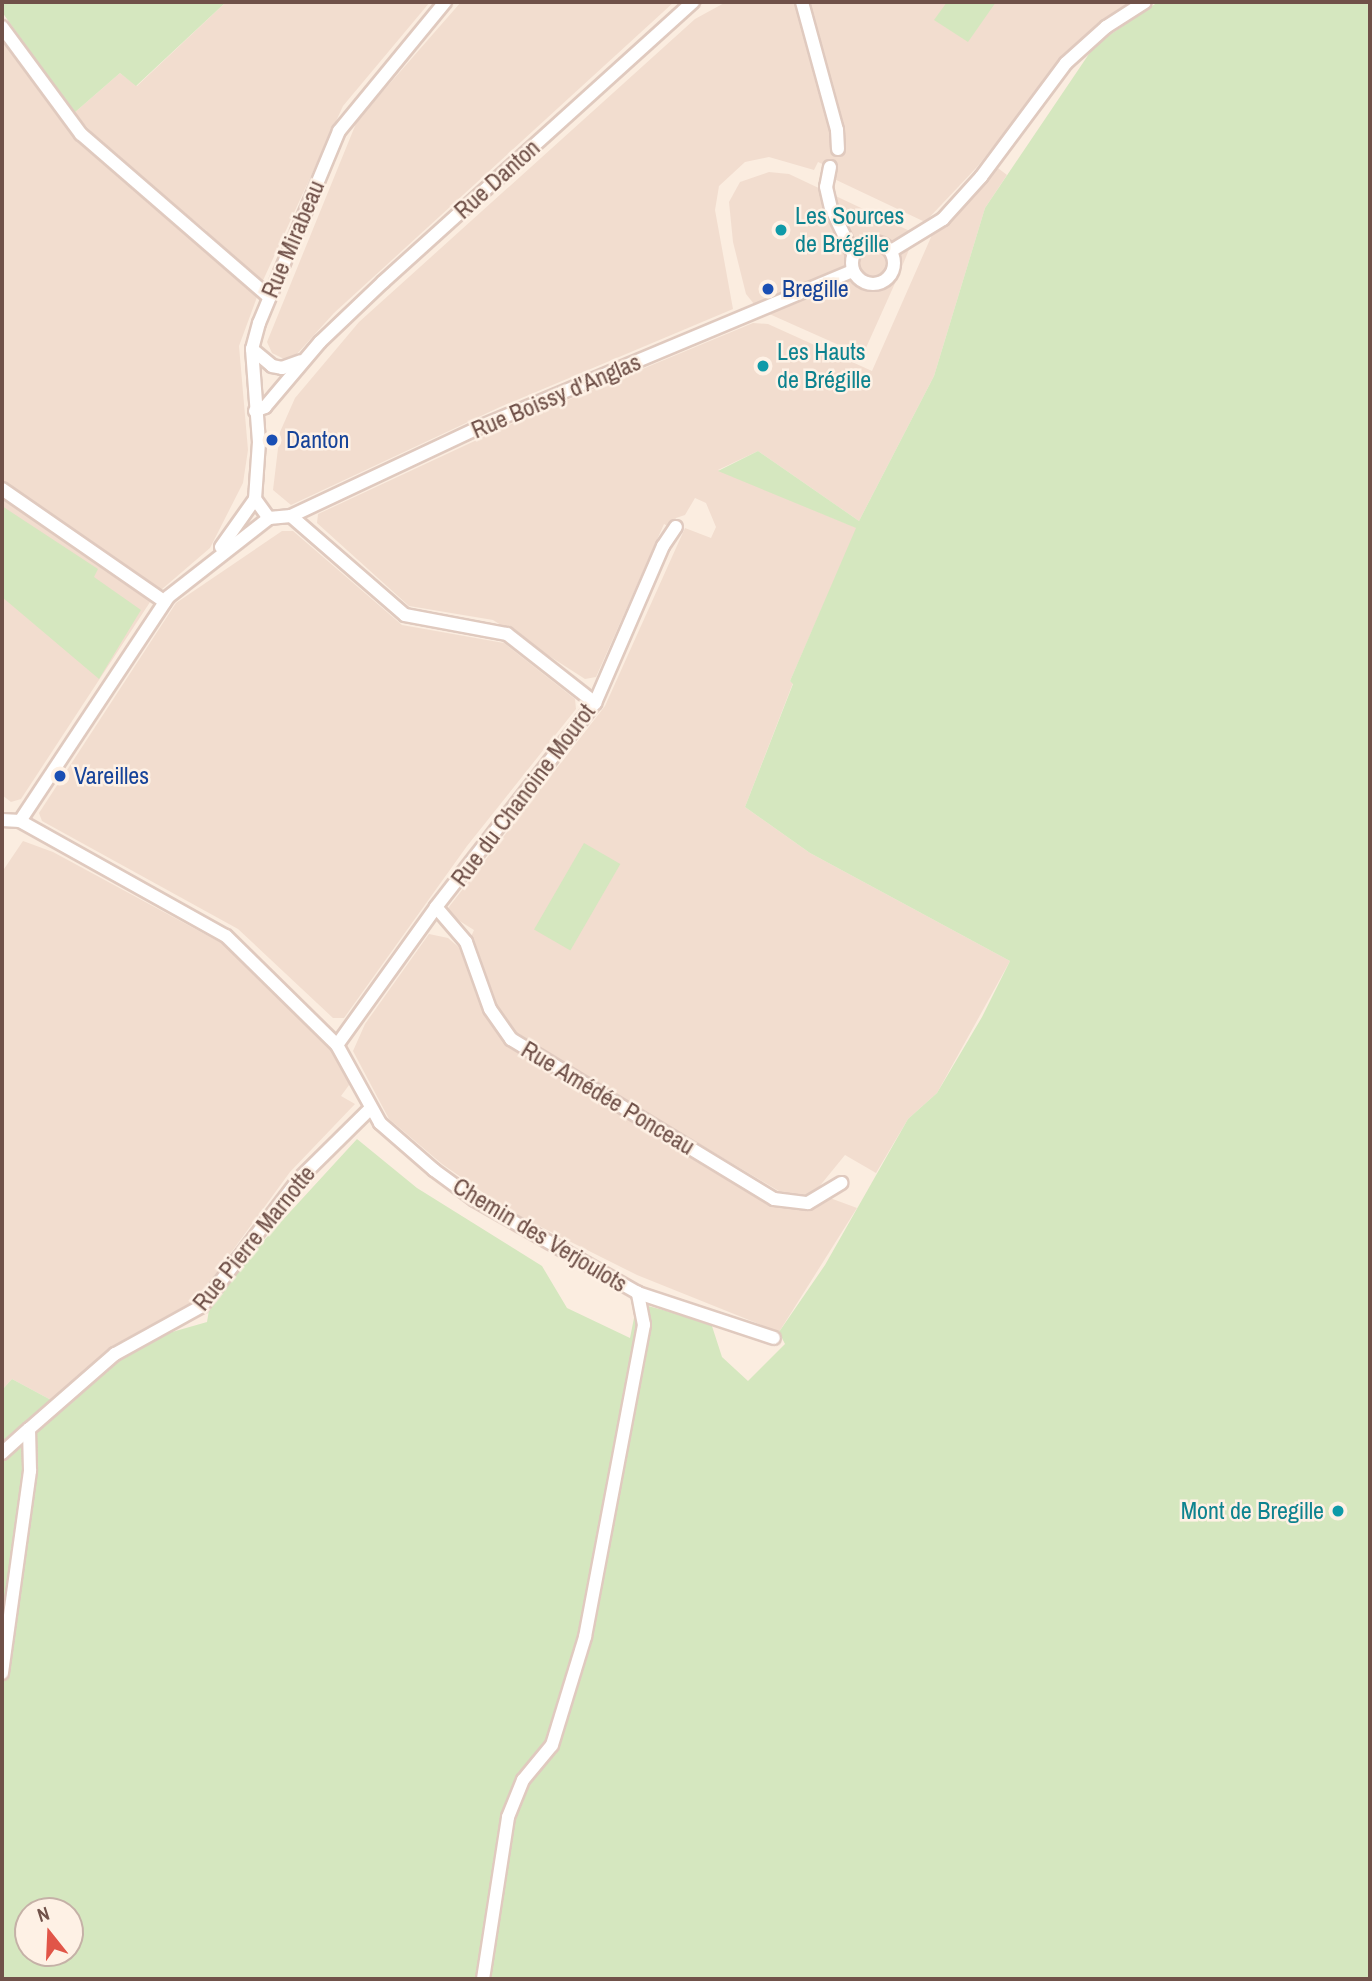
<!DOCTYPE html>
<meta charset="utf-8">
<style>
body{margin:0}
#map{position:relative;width:1372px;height:1981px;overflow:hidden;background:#fbede0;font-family:"Archivo Narrow",sans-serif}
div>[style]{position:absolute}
.residential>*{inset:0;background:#f2ddcf}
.green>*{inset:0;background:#d5e7bf;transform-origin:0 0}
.roads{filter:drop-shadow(2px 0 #e0cabf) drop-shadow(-2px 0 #e0cabf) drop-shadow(0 2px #e0cabf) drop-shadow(0 -2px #e0cabf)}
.minor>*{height:12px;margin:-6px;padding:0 6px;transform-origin:6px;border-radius:6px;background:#fff}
.minor>.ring{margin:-6px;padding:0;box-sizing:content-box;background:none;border:12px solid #fff;border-radius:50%}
.dots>*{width:19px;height:19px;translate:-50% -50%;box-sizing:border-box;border:4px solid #fef1e5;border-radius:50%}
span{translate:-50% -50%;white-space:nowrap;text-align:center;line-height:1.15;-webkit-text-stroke:5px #fef1e5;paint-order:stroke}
.street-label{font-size:24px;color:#705149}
.culture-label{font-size:24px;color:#0d838f}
.left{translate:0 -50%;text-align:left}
.right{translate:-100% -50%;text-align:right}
.transit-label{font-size:24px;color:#164399}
.frame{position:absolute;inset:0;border:4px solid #705149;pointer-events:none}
.north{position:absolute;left:14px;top:1897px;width:70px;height:70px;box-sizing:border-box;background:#fef1e5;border:2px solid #c5b1a7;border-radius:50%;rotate:342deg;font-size:19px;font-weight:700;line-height:28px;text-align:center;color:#705149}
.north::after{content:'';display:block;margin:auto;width:24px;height:32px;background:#e15548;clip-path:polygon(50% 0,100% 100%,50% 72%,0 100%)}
</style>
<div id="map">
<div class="residential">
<i style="clip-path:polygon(226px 2px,430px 2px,343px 106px,260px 287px,204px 235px,207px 231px,111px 153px,74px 113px,120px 73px,137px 86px)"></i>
<i style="clip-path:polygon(461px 2px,674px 2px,334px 313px,296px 355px,284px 359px,272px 353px,267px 342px,357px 121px)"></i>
<i style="clip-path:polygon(726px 2px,1136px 2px,1058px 65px,977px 167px,925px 222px,830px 177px,833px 169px,818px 162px,814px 170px,769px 157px,745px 162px,719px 186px,715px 210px,733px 309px,500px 407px,291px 505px,273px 490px,280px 432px,295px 398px,359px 322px,695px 19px)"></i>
<i style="clip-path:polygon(2px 37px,80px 141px,193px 236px,257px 297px,239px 346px,248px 450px,243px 483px,210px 548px,154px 596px,21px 799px,11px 802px,2px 795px)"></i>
<i style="clip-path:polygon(990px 162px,1007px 175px,985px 208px,934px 376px,859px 521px,758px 451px,718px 470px,857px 528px,790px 681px,793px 683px,745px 807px,810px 853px,1010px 961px,937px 1093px,908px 1119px,876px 1173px,845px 1155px,814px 1193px,789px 1197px,511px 1032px,498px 1011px,470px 939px,474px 930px,445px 912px,605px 706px,685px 528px,711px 538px,716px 527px,706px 503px,695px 498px,685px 515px,676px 518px,671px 528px,664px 524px,596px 677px,585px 679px,493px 620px,409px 606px,317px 523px,318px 514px,522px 419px,753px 323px,768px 324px,872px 371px,939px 219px)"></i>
<i style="clip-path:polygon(769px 172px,789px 174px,912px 232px,913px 240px,896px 281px,865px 350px,859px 354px,758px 309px,746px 294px,733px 242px,729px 202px,740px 182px)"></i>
<i style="clip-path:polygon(282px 531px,293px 531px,402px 625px,504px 643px,575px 699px,576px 709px,467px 846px,344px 1018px,333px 1018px,238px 929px,42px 821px,39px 813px,176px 603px)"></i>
<i style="clip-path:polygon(23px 841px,53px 852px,223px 944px,335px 1054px,352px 1081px,341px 1096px,355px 1104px,290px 1172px,195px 1302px,110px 1351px,51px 1400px,12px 1379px,2px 1390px,2px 872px)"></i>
<i style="clip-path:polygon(429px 934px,448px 938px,462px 950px,486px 1016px,508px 1045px,777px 1207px,802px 1210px,830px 1198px,857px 1208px,779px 1332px,637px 1275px,511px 1212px,442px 1164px,389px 1119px,353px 1051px,365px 1024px)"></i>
</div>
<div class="green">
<i style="clip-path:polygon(2px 2px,226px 2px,136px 86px,120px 73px,74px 113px,2px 12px)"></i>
<i style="clip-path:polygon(947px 2px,996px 2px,968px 42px,934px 20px)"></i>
<i style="clip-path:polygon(evenodd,1158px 2px,1370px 2px,1370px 1979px,2px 1979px,2px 1390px,12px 1379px,51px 1400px,33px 1424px,104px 1366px,158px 1336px,207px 1322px,211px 1298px,357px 1139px,417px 1188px,542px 1266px,567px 1308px,630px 1338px,637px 1303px,711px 1323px,722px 1357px,748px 1381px,785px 1344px,779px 1332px,825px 1265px,908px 1119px,937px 1093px,982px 1017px,1010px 961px,810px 853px,745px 807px,793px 684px,790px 681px,856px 528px,718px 471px,758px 451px,859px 521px,934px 376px,985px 208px,1095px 45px,1158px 2px,28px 1911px,70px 1911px,70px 1953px,28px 1953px,28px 1911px)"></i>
<i style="clip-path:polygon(2px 506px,98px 569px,94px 577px,141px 610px,99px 679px,2px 597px)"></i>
<i style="left:584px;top:843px;width:42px;height:100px;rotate:30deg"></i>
</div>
<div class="roads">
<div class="minor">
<i style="left:445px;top:2px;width:167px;rotate:129.4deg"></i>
<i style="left:339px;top:131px;width:208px;rotate:112.6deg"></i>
<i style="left:259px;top:323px;width:27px;rotate:105deg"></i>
<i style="left:252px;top:349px;width:93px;rotate:85.7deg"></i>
<i style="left:259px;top:442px;width:57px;rotate:94deg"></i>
<i style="left:255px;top:499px;width:24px;rotate:54deg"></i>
<i style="left:269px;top:518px;width:22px;rotate:-5deg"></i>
<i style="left:291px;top:516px;width:211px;rotate:-25.2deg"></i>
<i style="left:482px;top:426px;width:402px;rotate:-22.7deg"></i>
<i style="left:802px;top:2px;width:133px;rotate:74.7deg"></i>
<i style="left:837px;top:130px;width:19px;rotate:87deg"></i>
<i style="left:2px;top:27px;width:133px;rotate:53.6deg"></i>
<i style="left:81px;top:134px;width:247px;rotate:40.9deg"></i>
<i style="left:830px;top:167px;width:20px;rotate:101deg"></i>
<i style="left:826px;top:187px;width:22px;rotate:77deg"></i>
<i style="left:831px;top:208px;width:51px;rotate:64.4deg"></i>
<i class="ring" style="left:852px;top:242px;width:30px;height:30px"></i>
<i style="left:891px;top:251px;width:61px;rotate:-31.6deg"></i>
<i style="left:943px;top:219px;width:57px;rotate:-47.9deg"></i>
<i style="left:981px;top:177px;width:142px;rotate:-53.3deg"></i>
<i style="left:1066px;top:63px;width:54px;rotate:-42deg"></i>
<i style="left:1106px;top:27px;width:46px;rotate:-32.7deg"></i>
<i style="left:252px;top:349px;width:26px;rotate:40deg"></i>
<i style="left:272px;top:366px;width:10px;rotate:11deg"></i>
<i style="left:282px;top:368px;width:20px;rotate:-20deg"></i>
<i style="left:255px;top:411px;width:11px;rotate:-22deg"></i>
<i style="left:265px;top:407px;width:85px;rotate:-49.8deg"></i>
<i style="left:320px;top:342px;width:87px;rotate:-43.6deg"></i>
<i style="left:383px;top:282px;width:418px;rotate:-42.1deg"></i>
<i style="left:2px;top:489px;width:198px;rotate:34.7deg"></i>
<i style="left:291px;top:516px;width:151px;rotate:41deg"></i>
<i style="left:405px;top:615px;width:104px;rotate:10.6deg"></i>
<i style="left:507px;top:634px;width:112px;rotate:38.1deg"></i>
<i style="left:221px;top:547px;width:59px;rotate:-54.7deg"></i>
<i style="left:2px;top:820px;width:18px;rotate:3deg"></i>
<i style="left:20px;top:821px;width:236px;rotate:29.2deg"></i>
<i style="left:226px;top:936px;width:156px;rotate:44.5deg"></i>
<i style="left:337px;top:1045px;width:89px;rotate:61.1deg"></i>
<i style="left:380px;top:1123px;width:72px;rotate:41deg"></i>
<i style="left:434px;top:1170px;width:51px;rotate:36.2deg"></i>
<i style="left:475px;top:1200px;width:188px;rotate:29.7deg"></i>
<i style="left:638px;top:1293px;width:143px;rotate:18.3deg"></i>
<i style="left:20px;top:821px;width:268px;rotate:-56.5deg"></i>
<i style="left:168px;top:597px;width:128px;rotate:-38deg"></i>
<i style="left:436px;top:907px;width:46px;rotate:49.4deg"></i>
<i style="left:466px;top:942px;width:71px;rotate:70.3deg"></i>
<i style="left:490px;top:1009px;width:37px;rotate:55deg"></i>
<i style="left:511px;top:1039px;width:308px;rotate:31.3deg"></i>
<i style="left:774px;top:1199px;width:34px;rotate:7deg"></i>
<i style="left:808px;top:1203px;width:39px;rotate:-31deg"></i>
<i style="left:337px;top:1045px;width:170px;rotate:-54.3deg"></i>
<i style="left:436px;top:907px;width:259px;rotate:-52.1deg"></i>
<i style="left:595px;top:703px;width:171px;rotate:-66.6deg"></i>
<i style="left:663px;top:546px;width:23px;rotate:-56deg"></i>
<i style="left:29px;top:1429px;width:114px;rotate:-41.1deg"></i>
<i style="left:115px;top:1354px;width:99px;rotate:-28.9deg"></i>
<i style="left:202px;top:1306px;width:160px;rotate:-52.6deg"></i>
<i style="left:299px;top:1179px;width:100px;rotate:-44.6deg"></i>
<i style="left:2px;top:1453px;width:36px;rotate:-42deg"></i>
<i style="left:29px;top:1429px;width:42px;rotate:88.6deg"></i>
<i style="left:30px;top:1471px;width:204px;rotate:97.9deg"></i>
<i style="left:483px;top:1979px;width:164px;rotate:-81.2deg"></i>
<i style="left:508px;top:1817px;width:40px;rotate:-68deg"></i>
<i style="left:523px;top:1780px;width:45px;rotate:-50.4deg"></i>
<i style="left:552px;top:1745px;width:113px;rotate:-73deg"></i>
<i style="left:585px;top:1637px;width:318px;rotate:-79.3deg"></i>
<i style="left:644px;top:1325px;width:33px;rotate:-101deg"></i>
</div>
</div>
<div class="dots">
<i style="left:781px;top:230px;background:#0f9aa8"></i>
<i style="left:768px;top:289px;background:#1a4fb4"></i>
<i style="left:763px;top:366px;background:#0f9aa8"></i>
<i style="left:272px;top:440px;background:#1a4fb4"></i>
<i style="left:60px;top:776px;background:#1a4fb4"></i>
<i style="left:1338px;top:1511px;background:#0f9aa8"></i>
</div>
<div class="street-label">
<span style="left:497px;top:179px;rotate:-42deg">Rue Danton</span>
<span style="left:293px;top:239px;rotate:-67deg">Rue Mirabeau</span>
<span style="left:556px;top:396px;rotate:-23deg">Rue Boissy d'Anglas</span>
<span style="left:523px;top:795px;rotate:-53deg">Rue du Chanoine Mourot</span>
<span style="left:608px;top:1098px;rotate:31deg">Rue Amédée Ponceau</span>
<span style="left:540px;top:1235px;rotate:31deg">Chemin des Verjoulots</span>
<span style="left:254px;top:1238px;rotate:-51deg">Rue Pierre Marnotte</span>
</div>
<div class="culture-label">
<span class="left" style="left:795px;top:230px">Les Sources<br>de Brégille</span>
<span class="left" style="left:777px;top:366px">Les Hauts<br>de Brégille</span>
<span class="right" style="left:1324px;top:1511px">Mont de Bregille</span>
</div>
<div class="transit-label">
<span class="left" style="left:782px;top:289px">Bregille</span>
<span class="left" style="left:286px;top:440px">Danton</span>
<span class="left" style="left:74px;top:776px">Vareilles</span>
</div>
<div class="frame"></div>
<div class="north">N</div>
</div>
